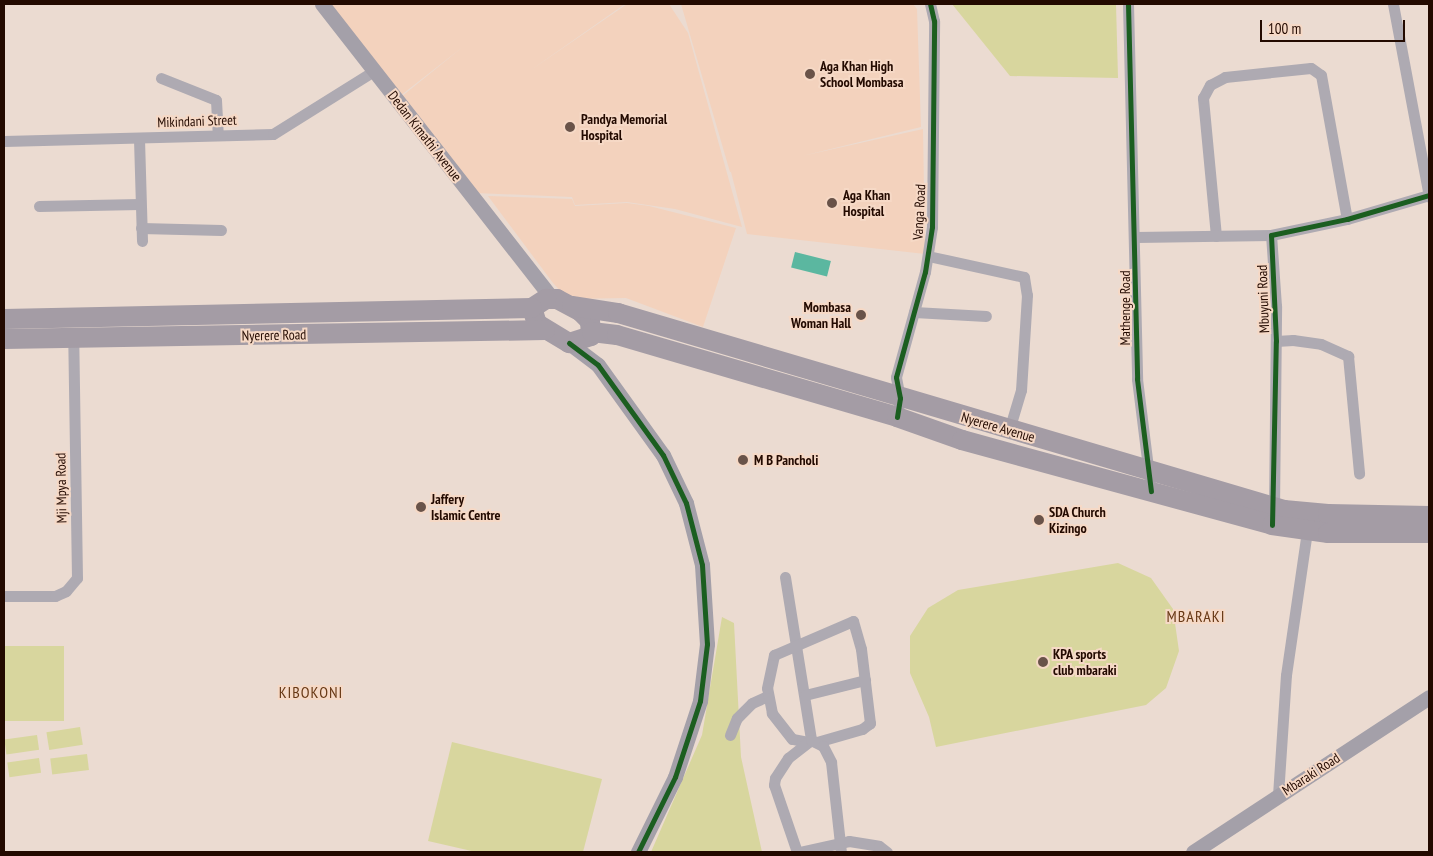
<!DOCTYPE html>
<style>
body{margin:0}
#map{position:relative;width:1433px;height:856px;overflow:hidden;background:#ebdbd1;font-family:"PT Sans Narrow",sans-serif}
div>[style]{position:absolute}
.built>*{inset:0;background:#f3d2bd}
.green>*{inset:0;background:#d8d69e;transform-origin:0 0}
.water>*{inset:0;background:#5bb7a0;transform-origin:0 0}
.street>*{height:11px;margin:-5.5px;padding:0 5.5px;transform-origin:5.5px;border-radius:5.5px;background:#aeaab2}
.secondary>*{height:15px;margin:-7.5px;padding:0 7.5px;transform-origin:7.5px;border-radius:7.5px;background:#a4a0a9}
.highway>*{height:20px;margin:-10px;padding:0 10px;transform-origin:10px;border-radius:10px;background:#a49ca5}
.cycleway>*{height:5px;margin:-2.5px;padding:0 2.5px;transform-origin:2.5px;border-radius:2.5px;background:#1b5e20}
.dots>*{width:14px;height:14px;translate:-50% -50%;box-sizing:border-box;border:2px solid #f6d9c6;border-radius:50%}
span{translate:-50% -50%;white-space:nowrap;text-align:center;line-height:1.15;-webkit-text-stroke:4px #f6d9c6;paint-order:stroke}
.poi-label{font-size:14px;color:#230a00;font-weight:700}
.left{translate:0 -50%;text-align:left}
.right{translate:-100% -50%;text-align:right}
.street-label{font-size:14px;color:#230a00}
.quarter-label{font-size:16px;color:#683916;letter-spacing:1px}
.frame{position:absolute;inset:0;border:5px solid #230a00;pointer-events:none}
.scale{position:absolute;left:1260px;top:20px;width:145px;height:22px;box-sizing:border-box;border:2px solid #230a00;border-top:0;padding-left:6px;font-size:15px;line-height:18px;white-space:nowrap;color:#230a00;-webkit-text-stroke:4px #f6d9c6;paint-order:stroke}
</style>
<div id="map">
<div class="built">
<i style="clip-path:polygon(329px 4px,625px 4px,528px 72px,627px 4px,669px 4px,688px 33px,742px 227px,675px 209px,627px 202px,575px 205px,572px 197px,476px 193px,401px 97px,464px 46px,400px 96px)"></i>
<i style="clip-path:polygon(681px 4px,913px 4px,917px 9px,921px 127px,802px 156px,923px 129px,925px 254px,747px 234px,731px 172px,737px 171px,730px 172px)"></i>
<i style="clip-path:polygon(488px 196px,572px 199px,575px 206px,627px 203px,649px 206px,736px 228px,703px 327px,626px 298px,568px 299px,553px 283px)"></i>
</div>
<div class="green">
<i style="clip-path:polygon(952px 4px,1116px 4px,1118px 78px,1010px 76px)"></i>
<i style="clip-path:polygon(1118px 563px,1151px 578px,1173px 609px,1179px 651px,1166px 688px,1146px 705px,936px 747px,929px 717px,910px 673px,910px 636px,928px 608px,958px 590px)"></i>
<i style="clip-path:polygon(722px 617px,734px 623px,741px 757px,762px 852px,651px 852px,702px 735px)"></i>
<i style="left:4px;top:646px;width:60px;height:75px"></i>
<i style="left:80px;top:727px;width:18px;height:34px;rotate:81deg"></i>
<i style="left:37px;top:735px;width:15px;height:33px;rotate:82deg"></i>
<i style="clip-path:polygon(452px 742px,602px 779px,583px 852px,476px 852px,428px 841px)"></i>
<i style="left:87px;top:754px;width:16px;height:37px;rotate:83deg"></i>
<i style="left:39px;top:758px;width:15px;height:32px;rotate:82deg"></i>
</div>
<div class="water">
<i style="left:795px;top:252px;width:37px;height:16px;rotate:14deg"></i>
</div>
<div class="street">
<i style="left:1128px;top:4px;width:375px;rotate:88.6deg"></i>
<i style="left:1137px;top:379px;width:113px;rotate:82.9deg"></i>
<i style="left:1393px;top:4px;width:196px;rotate:79.4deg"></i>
<i style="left:161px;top:78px;width:59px;rotate:21.8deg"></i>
<i style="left:216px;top:100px;width:34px;rotate:87deg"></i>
<i style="left:139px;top:139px;width:102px;rotate:88.3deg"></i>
<i style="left:4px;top:141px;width:269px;rotate:-1.5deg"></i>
<i style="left:273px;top:134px;width:119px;rotate:-32deg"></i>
<i style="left:39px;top:206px;width:101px;rotate:-1.1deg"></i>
<i style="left:141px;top:228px;width:80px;rotate:1.4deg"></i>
<i style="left:1216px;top:236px;width:139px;rotate:-95.4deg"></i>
<i style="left:1203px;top:98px;width:15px;rotate:-62deg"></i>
<i style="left:1210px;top:85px;width:17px;rotate:-28deg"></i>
<i style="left:1225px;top:77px;width:86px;rotate:-6deg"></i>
<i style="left:1311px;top:68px;width:12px;rotate:35deg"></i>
<i style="left:1321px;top:75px;width:146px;rotate:79.8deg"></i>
<i style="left:1136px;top:237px;width:135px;rotate:-0.8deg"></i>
<i style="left:928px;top:256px;width:98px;rotate:12.3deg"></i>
<i style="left:1024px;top:277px;width:18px;rotate:81deg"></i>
<i style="left:1027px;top:295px;width:95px;rotate:93.6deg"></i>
<i style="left:1021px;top:390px;width:42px;rotate:106.7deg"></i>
<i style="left:914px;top:312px;width:72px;rotate:3.2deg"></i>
<i style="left:1276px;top:341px;width:17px;rotate:-3deg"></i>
<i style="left:1293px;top:340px;width:28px;rotate:8deg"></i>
<i style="left:1321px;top:344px;width:30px;rotate:24deg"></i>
<i style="left:1348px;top:356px;width:118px;rotate:84.6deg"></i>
<i style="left:897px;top:417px;width:19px;rotate:-81deg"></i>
<i style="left:900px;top:398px;width:21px;rotate:-101deg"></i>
<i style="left:896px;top:377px;width:109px;rotate:-74.6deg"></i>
<i style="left:925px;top:272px;width:46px;rotate:-81.2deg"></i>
<i style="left:932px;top:227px;width:206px;rotate:-89.4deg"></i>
<i style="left:934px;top:21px;width:17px;rotate:-103deg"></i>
<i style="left:1274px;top:510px;width:204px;rotate:-89.4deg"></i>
<i style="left:1276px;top:306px;width:71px;rotate:-94deg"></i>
<i style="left:1271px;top:235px;width:78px;rotate:-11.9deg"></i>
<i style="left:1347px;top:219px;width:85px;rotate:-16.3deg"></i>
<i style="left:785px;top:577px;width:165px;rotate:80.9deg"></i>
<i style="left:4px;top:596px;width:51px"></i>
<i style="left:55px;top:596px;width:12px;rotate:-24deg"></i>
<i style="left:66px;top:591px;width:17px;rotate:-50deg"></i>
<i style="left:77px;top:578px;width:244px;rotate:-90.9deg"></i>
<i style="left:805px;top:695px;width:62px;rotate:-14deg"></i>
<i style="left:730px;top:735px;width:18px;rotate:-68deg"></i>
<i style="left:737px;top:718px;width:21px;rotate:-45deg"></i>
<i style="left:752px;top:703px;width:17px;rotate:-24deg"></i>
<i style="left:808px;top:742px;width:16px;rotate:-169deg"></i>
<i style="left:792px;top:739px;width:33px;rotate:-128deg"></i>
<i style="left:772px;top:713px;width:25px;rotate:-101deg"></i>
<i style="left:767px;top:688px;width:34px;rotate:-78deg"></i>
<i style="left:774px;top:655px;width:86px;rotate:-23.3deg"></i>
<i style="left:853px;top:621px;width:29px;rotate:74deg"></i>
<i style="left:861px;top:649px;width:75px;rotate:83.1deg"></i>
<i style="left:870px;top:723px;width:10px;rotate:143deg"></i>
<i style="left:862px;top:729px;width:47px;rotate:163.9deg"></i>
<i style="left:1278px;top:795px;width:120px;rotate:-86.2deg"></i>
<i style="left:1286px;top:675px;width:146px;rotate:-81.7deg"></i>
<i style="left:797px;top:852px;width:71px;rotate:-108.9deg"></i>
<i style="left:774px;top:785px;width:7px;rotate:-82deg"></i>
<i style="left:775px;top:778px;width:24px;rotate:-57deg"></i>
<i style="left:788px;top:758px;width:29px;rotate:-38deg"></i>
<i style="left:811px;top:740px;width:13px;rotate:27deg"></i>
<i style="left:823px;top:746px;width:18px;rotate:63deg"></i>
<i style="left:831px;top:762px;width:91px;rotate:83.7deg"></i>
<i style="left:799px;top:852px;width:51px;rotate:-12.4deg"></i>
<i style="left:849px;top:841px;width:30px;rotate:9deg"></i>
<i style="left:879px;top:846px;width:10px;rotate:37deg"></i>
</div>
<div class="secondary">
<i style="left:322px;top:4px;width:373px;rotate:52deg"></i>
<i style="left:569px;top:343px;width:36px;rotate:37deg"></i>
<i style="left:598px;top:365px;width:111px;rotate:54.2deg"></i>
<i style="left:663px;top:455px;width:53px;rotate:64.4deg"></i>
<i style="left:686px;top:503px;width:64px;rotate:75.5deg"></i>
<i style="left:702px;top:565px;width:79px;rotate:86.4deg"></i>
<i style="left:707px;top:644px;width:57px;rotate:97deg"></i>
<i style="left:700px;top:701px;width:80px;rotate:108.2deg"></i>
<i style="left:675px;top:777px;width:84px;rotate:116.3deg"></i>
<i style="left:1193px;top:852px;width:282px;rotate:-33.3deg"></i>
</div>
<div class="highway">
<i style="left:546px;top:299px;width:11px"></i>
<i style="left:557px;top:299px;width:26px;rotate:28deg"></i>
<i style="left:580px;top:311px;width:14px;rotate:45deg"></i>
<i style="left:590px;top:321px;width:15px;rotate:86deg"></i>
<i style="left:591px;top:336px;width:23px;rotate:162deg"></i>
<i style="left:569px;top:343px;width:37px;rotate:-149deg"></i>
<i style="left:537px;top:324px;width:17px;rotate:-107deg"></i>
<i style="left:532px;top:308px;width:17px;rotate:-33deg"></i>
<i style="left:572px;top:306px;width:47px;rotate:8.7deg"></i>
<i style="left:618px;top:313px;width:695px;rotate:16.48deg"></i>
<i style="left:1284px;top:510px;width:44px;rotate:5.2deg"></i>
<i style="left:1328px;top:514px;width:101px;rotate:1.1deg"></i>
<i style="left:4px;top:319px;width:528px;rotate:-1.19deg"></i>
<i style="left:592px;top:332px;width:25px;rotate:7deg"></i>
<i style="left:617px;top:335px;width:292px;rotate:16.3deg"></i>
<i style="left:897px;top:417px;width:69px;rotate:19.5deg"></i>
<i style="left:962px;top:440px;width:321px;rotate:15.3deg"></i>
<i style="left:1272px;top:525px;width:57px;rotate:8.1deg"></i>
<i style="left:1328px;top:533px;width:101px"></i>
<i style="left:4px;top:339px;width:541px;rotate:-0.95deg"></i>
</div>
<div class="cycleway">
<i style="left:1128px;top:4px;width:375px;rotate:88.6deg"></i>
<i style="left:1137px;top:379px;width:113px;rotate:82.9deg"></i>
<i style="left:569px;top:343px;width:36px;rotate:37deg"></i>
<i style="left:598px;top:365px;width:111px;rotate:54.2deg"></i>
<i style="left:663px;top:455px;width:53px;rotate:64.4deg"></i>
<i style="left:686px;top:503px;width:64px;rotate:75.5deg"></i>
<i style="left:702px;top:565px;width:79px;rotate:86.4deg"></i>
<i style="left:707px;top:644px;width:57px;rotate:97deg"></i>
<i style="left:700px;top:701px;width:80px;rotate:108.2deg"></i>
<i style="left:675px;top:777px;width:84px;rotate:116.3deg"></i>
<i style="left:897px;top:417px;width:19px;rotate:-81deg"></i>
<i style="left:900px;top:398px;width:21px;rotate:-101deg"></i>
<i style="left:896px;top:377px;width:109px;rotate:-74.6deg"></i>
<i style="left:925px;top:272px;width:46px;rotate:-81.2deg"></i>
<i style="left:932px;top:227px;width:206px;rotate:-89.4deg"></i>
<i style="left:934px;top:21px;width:17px;rotate:-103deg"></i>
<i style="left:1272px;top:525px;width:184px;rotate:-88.8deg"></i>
<i style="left:1276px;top:341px;width:106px;rotate:-92.7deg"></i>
<i style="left:1271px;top:235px;width:78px;rotate:-11.9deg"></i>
<i style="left:1347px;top:219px;width:85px;rotate:-16.3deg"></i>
</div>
<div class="dots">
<i style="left:810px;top:74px;background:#695349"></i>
<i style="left:570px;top:127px;background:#695349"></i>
<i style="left:832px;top:203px;background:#695349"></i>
<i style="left:861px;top:315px;background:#695349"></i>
<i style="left:743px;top:460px;background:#695349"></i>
<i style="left:421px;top:507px;background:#695349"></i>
<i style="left:1039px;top:520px;background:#695349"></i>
<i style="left:1043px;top:662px;background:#695349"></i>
</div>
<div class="poi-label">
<span class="left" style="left:820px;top:74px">Aga Khan High<br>School Mombasa</span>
<span class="left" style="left:581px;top:127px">Pandya Memorial<br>Hospital</span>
<span class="left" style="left:843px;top:203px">Aga Khan<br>Hospital</span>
<span class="right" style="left:851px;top:315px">Mombasa<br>Woman Hall</span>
<span class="left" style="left:754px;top:460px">M B Pancholi</span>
<span class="left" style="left:431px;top:507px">Jaffery<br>Islamic Centre</span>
<span class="left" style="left:1049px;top:520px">SDA Church<br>Kizingo</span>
<span class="left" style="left:1053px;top:662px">KPA sports<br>club mbaraki</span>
</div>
<div class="street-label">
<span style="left:197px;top:121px;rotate:-2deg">Mikindani Street</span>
<span style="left:425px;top:136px;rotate:52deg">Dedan Kimathi Avenue</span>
<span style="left:919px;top:212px;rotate:-87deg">Vanga Road</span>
<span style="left:1263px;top:299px;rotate:-92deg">Mbuyuni Road</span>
<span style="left:1125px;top:308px;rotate:-90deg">Mathenge Road</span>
<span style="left:274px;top:335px;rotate:-1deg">Nyerere Road</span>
<span style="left:998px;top:427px;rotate:16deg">Nyerere Avenue</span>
<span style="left:61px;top:488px;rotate:-91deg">Mji Mpya Road</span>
<span style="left:1311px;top:774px;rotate:-33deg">Mbaraki Road</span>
</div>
<div class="quarter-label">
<span style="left:1196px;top:616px">MBARAKI</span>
<span style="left:311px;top:692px">KIBOKONI</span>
</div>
<div class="frame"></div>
<div class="scale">100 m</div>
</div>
